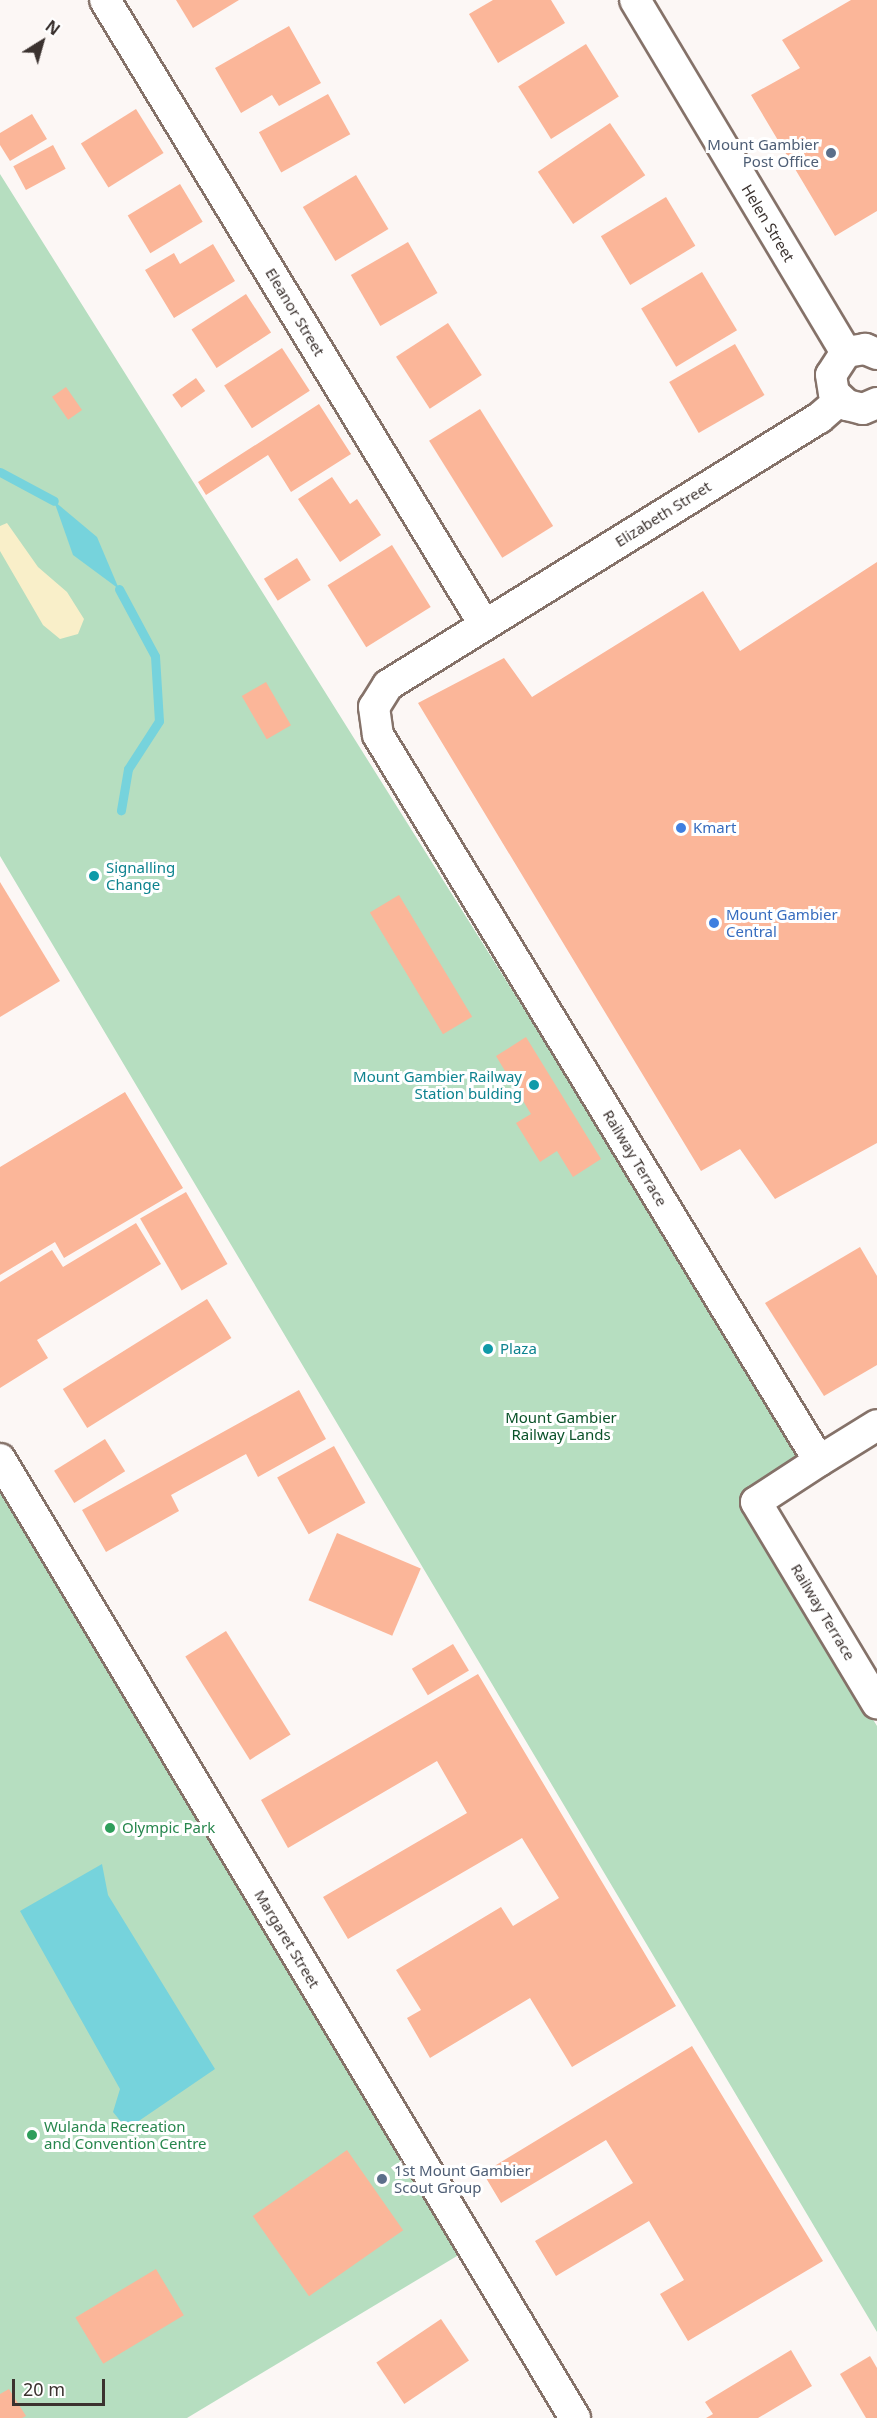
<!DOCTYPE html>
<style>
body{margin:0}
#map{position:relative;width:877px;height:2418px;overflow:hidden;background:#fcf7f5;font-family:"Noto Sans",sans-serif}
div>[style]{position:absolute}
.green>*{inset:0;background:#b6dec0}
.sand>*{inset:0;background:#f9efc9}
.water>*{inset:0;background:#76d3dc}
.stream>*{height:9px;margin:-4.5px;padding:0 4.5px;transform-origin:4.5px;border-radius:4.5px;background:#76d3dc}
.building>*{inset:0;background:#fbb699;transform-origin:0 0}
.roads{filter:drop-shadow(2px 0 #857269) drop-shadow(-2px 0 #857269) drop-shadow(0 2px #857269) drop-shadow(0 -2px #857269)}
.minor>*{height:30px;margin:-15px;padding:0 15px;transform-origin:15px;border-radius:15px;background:#fff}
.dots>*{width:16px;height:16px;translate:-50% -50%;box-sizing:border-box;border:3px solid #fff;border-radius:50%}
span{translate:-50% -50%;white-space:nowrap;text-align:center;line-height:1.15;-webkit-text-stroke:6px #fff;paint-order:stroke}
.service-label{font-size:15px;color:#4e5e75}
.right{translate:-100% -50%;text-align:right}
.left{translate:0 -50%;text-align:left}
.street-label{font-size:15px;color:#3b322f}
.shop-label{font-size:15px;color:#366cbe}
.culture-label{font-size:15px;color:#0d838f}
.park-label{font-size:15px;color:#0a5229}
.leisure-label{font-size:15px;color:#27864d}
.north{position:absolute;left:12px;top:12px;width:60px;height:60px;-webkit-text-stroke:4px #fff;paint-order:stroke;rotate:37deg;font-size:16px;font-weight:700;line-height:24px;text-align:center;color:#3b322f}
.north::after{content:'';display:block;margin:auto;width:21px;height:27px;background:#3b322f;clip-path:polygon(50% 0,100% 100%,50% 72%,0 100%)}
.scale{position:absolute;left:12px;top:2379px;width:93px;height:27px;box-sizing:border-box;border:3px solid #3b322f;border-top:0;padding-left:8px;font-size:18px;line-height:21px;white-space:nowrap;color:#3b322f;-webkit-text-stroke:4px #fff;paint-order:stroke}
</style>
<div id="map">
<div class="green">
<i style="clip-path:polygon(0 174px,805px 1457px,740px 1499px,877px 1726px,877px 2332px,0 856px)"></i>
<i style="clip-path:polygon(0 1459px,472px 2247px,187px 2418px,0 2418px)"></i>
</div>
<div class="sand">
<i style="clip-path:polygon(7px 523px,38px 567px,67px 592px,84px 619px,78px 634px,60px 639px,43px 625px,0 551px,0 526px)"></i>
</div>
<div class="water">
<i style="clip-path:polygon(54px 501px,97px 537px,119px 589px,73px 555px)"></i>
<i style="clip-path:polygon(102px 1864px,108px 1895px,215px 2069px,127px 2129px,113px 2112px,120px 2089px,20px 1911px)"></i>
</div>
<div class="stream">
<i style="left:0;top:472px;width:61px;rotate:28.2deg"></i>
<i style="left:119px;top:589px;width:76px;rotate:61.8deg"></i>
<i style="left:155px;top:656px;width:65px;rotate:86.5deg"></i>
<i style="left:159px;top:721px;width:57px;rotate:122.9deg"></i>
<i style="left:128px;top:769px;width:42px;rotate:99.7deg"></i>
</div>
<div class="building">
<i style="clip-path:polygon(176px 0,239px 0,193px 28px)"></i>
<i style="clip-path:polygon(493px 0,551px 0,565px 23px,498px 63px,469px 14px)"></i>
<i style="clip-path:polygon(851px 0,877px 0,877px 211px,835px 236px,751px 95px,800px 68px,782px 40px)"></i>
<i style="clip-path:polygon(289px 26px,321px 83px,279px 106px,272px 95px,241px 113px,215px 68px)"></i>
<i style="left:586px;top:44px;width:62px;height:80px;rotate:58deg"></i>
<i style="left:328px;top:94px;width:46px;height:79px;rotate:61deg"></i>
<i style="left:136px;top:109px;width:52px;height:65px;rotate:58deg"></i>
<i style="clip-path:polygon(32px 114px,47px 139px,10px 161px,0 145px,0 133px)"></i>
<i style="left:610px;top:123px;width:63px;height:87px;rotate:56deg"></i>
<i style="left:53px;top:145px;width:27px;height:45px;rotate:62deg"></i>
<i style="left:356px;top:175px;width:63px;height:62px;rotate:59deg"></i>
<i style="left:180px;top:184px;width:44px;height:61px;rotate:59deg"></i>
<i style="left:666px;top:197px;width:57px;height:76px;rotate:59deg"></i>
<i style="left:408px;top:242px;width:59px;height:66px;rotate:60deg"></i>
<i style="clip-path:polygon(213px 244px,235px 281px,174px 318px,145px 270px,174px 253px,180px 264px)"></i>
<i style="left:702px;top:272px;width:68px;height:71px;rotate:59deg"></i>
<i style="left:246px;top:294px;width:46px;height:65px;rotate:57deg"></i>
<i style="left:448px;top:323px;width:62px;height:62px;rotate:57deg"></i>
<i style="left:735px;top:344px;width:59px;height:76px;rotate:60deg"></i>
<i style="left:282px;top:348px;width:51px;height:69px;rotate:57deg"></i>
<i style="left:196px;top:378px;width:16px;height:29px;rotate:55deg"></i>
<i style="left:66px;top:387px;width:28px;height:17px;rotate:55deg"></i>
<i style="clip-path:polygon(319px 404px,351px 454px,291px 492px,268px 455px,206px 495px,198px 482px)"></i>
<i style="left:480px;top:409px;width:138px;height:60px;rotate:58deg"></i>
<i style="clip-path:polygon(332px 477px,350px 504px,357px 499px,381px 535px,340px 562px,298px 499px)"></i>
<i style="left:392px;top:545px;width:73px;height:76px;rotate:58deg"></i>
<i style="left:297px;top:558px;width:26px;height:39px;rotate:58deg"></i>
<i style="clip-path:polygon(877px 562px,877px 1143px,775px 1199px,740px 1149px,701px 1171px,418px 703px,504px 658px,532px 697px,703px 591px,740px 651px)"></i>
<i style="left:266px;top:682px;width:50px;height:28px;rotate:60deg"></i>
<i style="clip-path:polygon(0 882px,60px 981px,0 1017px)"></i>
<i style="left:399px;top:895px;width:142px;height:34px;rotate:59deg"></i>
<i style="clip-path:polygon(526px 1037px,601px 1159px,573px 1177px,557px 1151px,540px 1162px,516px 1123px,531px 1114px,496px 1056px)"></i>
<i style="clip-path:polygon(125px 1092px,183px 1188px,64px 1258px,55px 1242px,0 1275px,0 1167px)"></i>
<i style="left:186px;top:1192px;width:83px;height:53px;rotate:60deg"></i>
<i style="clip-path:polygon(136px 1223px,161px 1264px,37px 1340px,48px 1358px,0 1388px,0 1282px,52px 1250px,63px 1267px)"></i>
<i style="clip-path:polygon(860px 1247px,877px 1276px,877px 1365px,824px 1396px,765px 1303px)"></i>
<i style="left:207px;top:1299px;width:46px;height:170px;rotate:58deg"></i>
<i style="clip-path:polygon(299px 1390px,326px 1439px,258px 1477px,246px 1454px,171px 1495px,179px 1511px,106px 1552px,82px 1510px)"></i>
<i style="left:105px;top:1439px;width:38px;height:60px;rotate:58deg"></i>
<i style="left:334px;top:1446px;width:65px;height:65px;rotate:61deg"></i>
<i style="left:337px;top:1533px;width:91px;height:73px;rotate:23deg"></i>
<i style="left:226px;top:1631px;width:122px;height:48px;rotate:58deg"></i>
<i style="left:453px;top:1644px;width:31px;height:48px;rotate:59deg"></i>
<i style="clip-path:polygon(478px 1674px,676px 2006px,572px 2067px,530px 1998px,430px 2058px,407px 2018px,421px 2010px,396px 1970px,501px 1907px,513px 1926px,559px 1898px,522px 1838px,348px 1939px,323px 1897px,467px 1813px,437px 1761px,288px 1848px,261px 1800px)"></i>
<i style="clip-path:polygon(692px 2046px,823px 2261px,688px 2341px,660px 2294px,684px 2280px,649px 2221px,556px 2276px,535px 2241px,633px 2183px,606px 2140px,501px 2203px,483px 2173px)"></i>
<i style="left:347px;top:2150px;width:98px;height:115px;rotate:55deg"></i>
<i style="left:156px;top:2269px;width:54px;height:94px;rotate:59deg"></i>
<i style="left:441px;top:2319px;width:50px;height:78px;rotate:56deg"></i>
<i style="clip-path:polygon(791px 2350px,812px 2386px,758px 2418px,706px 2418px,713px 2414px,705px 2402px)"></i>
<i style="clip-path:polygon(870px 2356px,877px 2368px,877px 2418px,866px 2418px,840px 2374px)"></i>
<i style="clip-path:polygon(9px 2389px,26px 2416px,22px 2418px,0 2418px,0 2394px)"></i>
</div>
<div class="roads">
<div class="minor">
<i style="left:105px;top:0;width:730px;rotate:58.73deg"></i>
<i style="left:635px;top:0;width:410px;rotate:59.1deg"></i>
<i style="left:877px;top:354px;width:13px;rotate:-157deg"></i>
<i style="left:865px;top:349px;width:19px;rotate:171deg"></i>
<i style="left:846px;top:352px;width:27px;rotate:123deg"></i>
<i style="left:831px;top:375px;width:18px;rotate:81deg"></i>
<i style="left:834px;top:393px;width:18px;rotate:43deg"></i>
<i style="left:847px;top:405px;width:16px;rotate:14deg"></i>
<i style="left:863px;top:409px;width:15px;rotate:-23deg"></i>
<i style="left:840px;top:400px;width:28px;rotate:139deg"></i>
<i style="left:819px;top:418px;width:507px;rotate:148.22deg"></i>
<i style="left:388px;top:685px;width:26px;rotate:122deg"></i>
<i style="left:374px;top:707px;width:28px;rotate:82deg"></i>
<i style="left:378px;top:735px;width:849px;rotate:58.72deg"></i>
<i style="left:819px;top:1461px;width:75px;rotate:146.9deg"></i>
<i style="left:756px;top:1502px;width:235px;rotate:59deg"></i>
<i style="left:0;top:1459px;width:1118px;rotate:59.05deg"></i>
<i style="left:819px;top:1461px;width:68px;rotate:-31.8deg"></i>
</div>
</div>
<div class="dots">
<i style="left:831px;top:153px;background:#5c6f8a"></i>
<i style="left:681px;top:828px;background:#3f7fe0"></i>
<i style="left:94px;top:876px;background:#0f9aa8"></i>
<i style="left:714px;top:923px;background:#3f7fe0"></i>
<i style="left:534px;top:1085px;background:#0f9aa8"></i>
<i style="left:488px;top:1349px;background:#0f9aa8"></i>
<i style="left:110px;top:1828px;background:#2e9e5b"></i>
<i style="left:32px;top:2135px;background:#2e9e5b"></i>
<i style="left:382px;top:2179px;background:#5c6f8a"></i>
</div>
<div class="service-label">
<span class="right" style="left:819px;top:153px">Mount Gambier<br>Post Office</span>
<span class="left" style="left:394px;top:2179px">1st Mount Gambier<br>Scout Group</span>
</div>
<div class="street-label">
<span style="left:768px;top:223px;rotate:59deg">Helen Street</span>
<span style="left:295px;top:312px;rotate:59deg">Eleanor Street</span>
<span style="left:663px;top:514px;rotate:-32deg">Elizabeth Street</span>
<span style="left:635px;top:1158px;rotate:59deg">Railway Terrace</span>
<span style="left:823px;top:1612px;rotate:59deg">Railway Terrace</span>
<span style="left:287px;top:1939px;rotate:59deg">Margaret Street</span>
</div>
<div class="shop-label">
<span class="left" style="left:693px;top:828px">Kmart</span>
<span class="left" style="left:726px;top:923px">Mount Gambier<br>Central</span>
</div>
<div class="culture-label">
<span class="left" style="left:106px;top:876px">Signalling<br>Change</span>
<span class="right" style="left:522px;top:1085px">Mount Gambier Railway<br>Station bulding</span>
<span class="left" style="left:500px;top:1349px">Plaza</span>
</div>
<div class="park-label">
<span style="left:561px;top:1426px">Mount Gambier<br>Railway Lands</span>
</div>
<div class="leisure-label">
<span class="left" style="left:122px;top:1828px">Olympic Park</span>
<span class="left" style="left:44px;top:2135px">Wulanda Recreation<br>and Convention Centre</span>
</div>
<div class="north">N</div>
<div class="scale">20 m</div>
</div>
